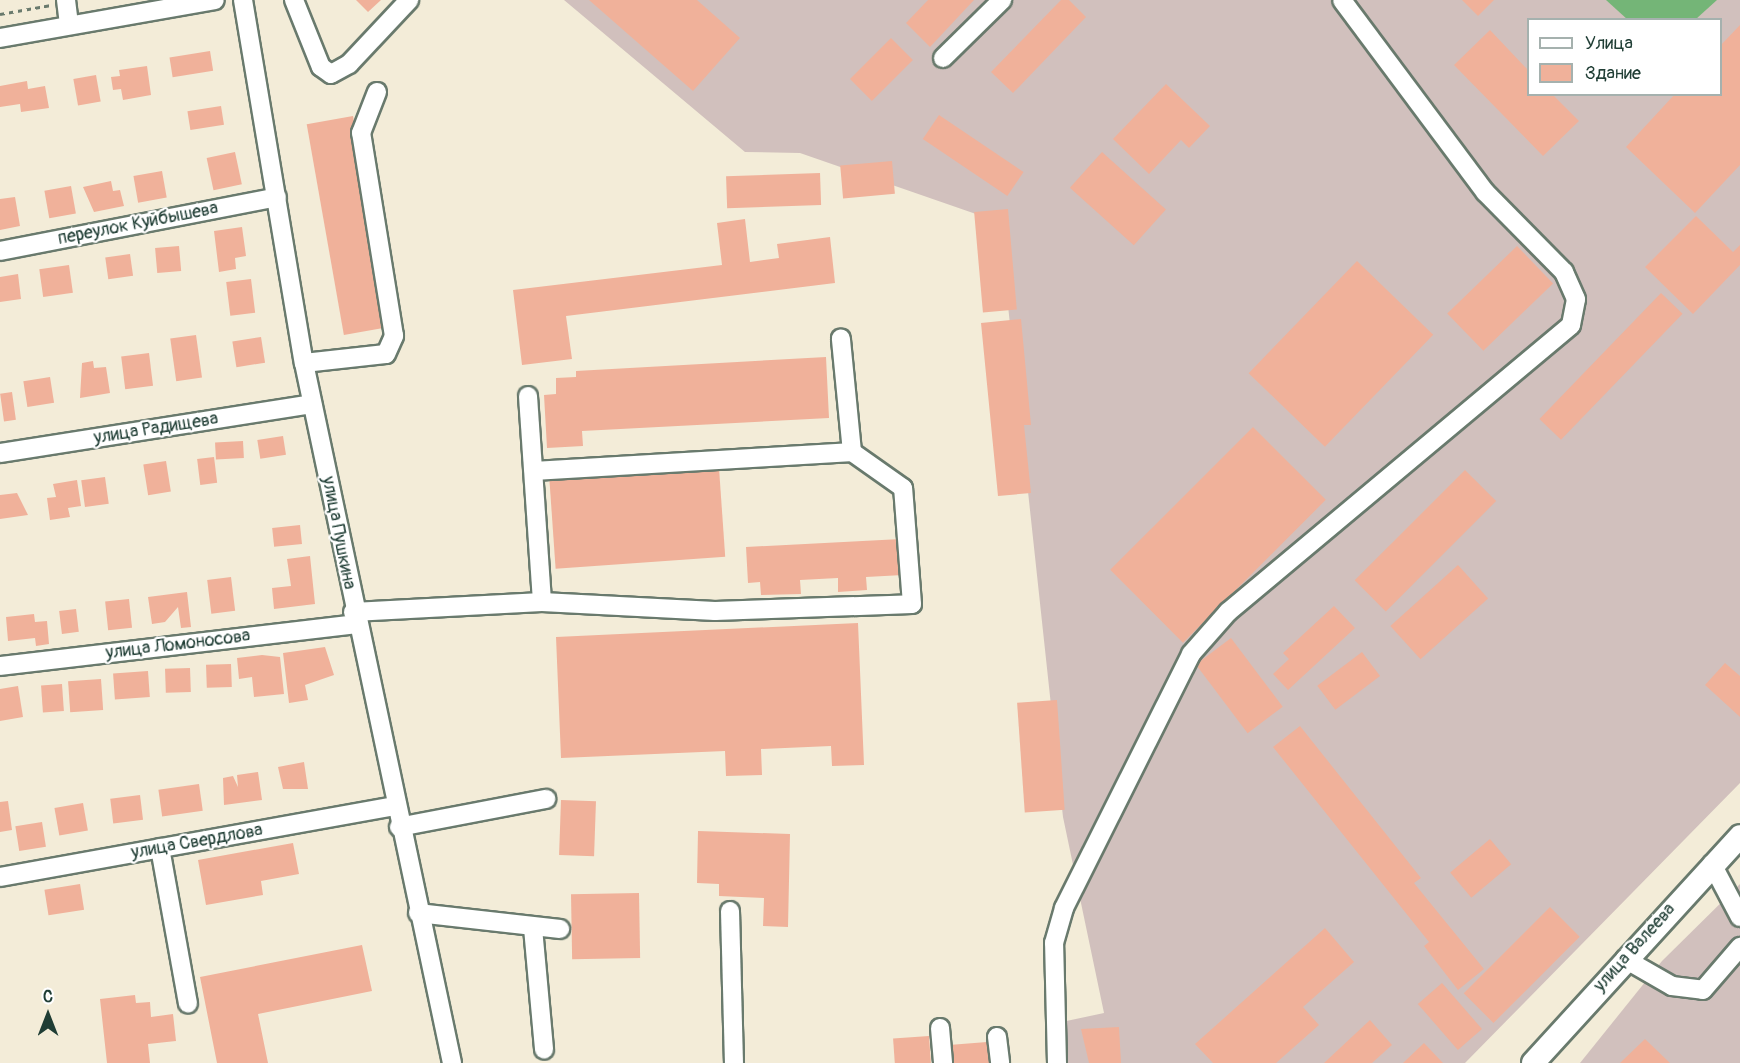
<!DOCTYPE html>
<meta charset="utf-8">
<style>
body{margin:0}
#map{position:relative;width:1740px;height:1063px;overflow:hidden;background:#f3ecd8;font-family:Pangolin,sans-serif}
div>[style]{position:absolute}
.industrial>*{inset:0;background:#d1c0bd}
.forest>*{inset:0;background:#74b577}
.building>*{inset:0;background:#f0b19a;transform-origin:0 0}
.path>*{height:3px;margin-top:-1.5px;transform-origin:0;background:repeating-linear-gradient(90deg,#697a6d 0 4.5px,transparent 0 9px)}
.roads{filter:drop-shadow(2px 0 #697a6d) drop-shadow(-2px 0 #697a6d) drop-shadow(0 2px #697a6d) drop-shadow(0 -2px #697a6d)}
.minor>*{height:18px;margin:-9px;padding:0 9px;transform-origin:9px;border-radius:9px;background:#fff}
.major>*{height:22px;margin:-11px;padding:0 11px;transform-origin:11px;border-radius:11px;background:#fff}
span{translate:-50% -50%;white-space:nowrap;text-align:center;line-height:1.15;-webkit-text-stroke:4.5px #fff;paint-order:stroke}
.street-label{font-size:18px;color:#1f3d34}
.legend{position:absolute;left:1527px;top:18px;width:195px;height:78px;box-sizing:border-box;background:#fff;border:2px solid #a5b1ae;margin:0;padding:8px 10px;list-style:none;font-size:18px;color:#1f3d34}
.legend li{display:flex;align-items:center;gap:12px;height:30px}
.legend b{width:30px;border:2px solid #a5b1ae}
.north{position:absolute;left:18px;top:985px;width:60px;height:60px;-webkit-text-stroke:4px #fff;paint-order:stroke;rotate:0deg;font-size:16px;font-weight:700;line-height:24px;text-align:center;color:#1f3d34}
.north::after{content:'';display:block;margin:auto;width:21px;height:27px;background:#1f3d34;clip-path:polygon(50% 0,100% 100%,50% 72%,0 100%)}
</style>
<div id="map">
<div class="industrial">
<i style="clip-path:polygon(evenodd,564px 0,1740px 0,1740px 783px,1465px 1063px,1063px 1063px,1057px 1023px,1104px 1013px,1063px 817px,999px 222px,800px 153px,745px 152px,564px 0,1528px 20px,1720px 20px,1720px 94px,1528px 94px,1528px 20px)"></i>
<i style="clip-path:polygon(1740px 884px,1740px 1063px,1580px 1063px,1662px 961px)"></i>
</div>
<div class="forest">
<i style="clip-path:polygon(1606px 0,1717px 0,1696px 19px,1628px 20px)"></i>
</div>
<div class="building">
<i style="clip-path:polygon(356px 0,381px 0,368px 12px)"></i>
<i style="clip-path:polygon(589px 0,697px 0,740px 38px,693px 91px)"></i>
<i style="clip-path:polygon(928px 0,974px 0,930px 47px,906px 23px)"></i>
<i style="clip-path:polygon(1061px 0,1069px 0,1086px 17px,1013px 93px,991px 72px)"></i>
<i style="clip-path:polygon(1462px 0,1494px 0,1478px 16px)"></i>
<i style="clip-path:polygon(1740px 25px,1740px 165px,1695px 213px,1626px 147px,1675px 94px,1720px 94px,1720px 46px)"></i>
<i style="clip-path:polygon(1490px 30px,1528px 70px,1528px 94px,1552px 94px,1579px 121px,1543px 156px,1454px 65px)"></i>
<i style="left:891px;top:38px;width:31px;height:58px;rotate:45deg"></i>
<i style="left:210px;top:51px;width:20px;height:41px;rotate:81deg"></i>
<i style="clip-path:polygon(147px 66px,151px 95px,123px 100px,121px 89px,113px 90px,111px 77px,120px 76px,119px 70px)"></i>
<i style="left:96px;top:75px;width:27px;height:23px;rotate:80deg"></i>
<i style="clip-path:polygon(27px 81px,28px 89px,45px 86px,49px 108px,21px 112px,20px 104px,0 107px,0 86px)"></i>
<i style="clip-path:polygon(1166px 84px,1210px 126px,1189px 148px,1181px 140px,1149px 174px,1113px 139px)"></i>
<i style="left:221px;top:106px;width:19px;height:34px;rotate:81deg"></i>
<i style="left:939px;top:115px;width:102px;height:29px;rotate:34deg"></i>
<i style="left:353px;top:116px;width:214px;height:47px;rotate:80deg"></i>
<i style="left:235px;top:152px;width:33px;height:29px;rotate:78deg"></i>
<i style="left:1102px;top:152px;width:86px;height:48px;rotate:42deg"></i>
<i style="left:892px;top:161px;width:33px;height:52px;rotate:85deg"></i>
<i style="left:162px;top:171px;width:27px;height:29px;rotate:80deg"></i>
<i style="left:820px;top:173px;width:32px;height:94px;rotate:88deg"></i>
<i style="clip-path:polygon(111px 181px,113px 191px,120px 190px,124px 206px,94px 212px,83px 187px)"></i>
<i style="left:71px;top:186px;width:28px;height:27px;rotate:80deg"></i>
<i style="clip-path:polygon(15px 197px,20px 226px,0 230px,0 199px)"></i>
<i style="left:1008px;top:209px;width:101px;height:34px;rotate:85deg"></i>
<i style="clip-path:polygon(1696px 216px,1733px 252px,1740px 245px,1740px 265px,1693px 314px,1645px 267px)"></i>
<i style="clip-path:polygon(745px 219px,750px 262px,779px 258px,777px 244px,830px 237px,835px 283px,566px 316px,572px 359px,522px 365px,513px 290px,722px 265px,717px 223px)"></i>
<i style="clip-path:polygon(242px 227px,246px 256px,235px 258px,236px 269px,219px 272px,214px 231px)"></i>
<i style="left:179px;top:246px;width:25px;height:24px;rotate:85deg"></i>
<i style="left:1517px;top:246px;width:52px;height:97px;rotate:46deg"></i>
<i style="left:130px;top:254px;width:22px;height:25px;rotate:82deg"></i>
<i style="left:1357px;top:261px;width:106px;height:156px;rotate:44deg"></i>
<i style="left:69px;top:265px;width:28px;height:30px;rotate:82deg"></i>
<i style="clip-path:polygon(18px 274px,21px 299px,0 302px,0 277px)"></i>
<i style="left:251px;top:279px;width:34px;height:25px;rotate:83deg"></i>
<i style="left:1661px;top:293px;width:30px;height:175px;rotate:44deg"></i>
<i style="clip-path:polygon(1021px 319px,1031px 425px,1024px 425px,1031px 493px,998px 496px,981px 323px)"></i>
<i style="left:196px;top:335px;width:43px;height:26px;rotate:82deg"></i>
<i style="left:261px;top:337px;width:26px;height:29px;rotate:81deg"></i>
<i style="left:149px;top:353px;width:33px;height:28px;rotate:83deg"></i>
<i style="clip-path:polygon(826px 357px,829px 418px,582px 431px,583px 446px,547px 448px,544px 395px,556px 394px,556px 378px,576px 377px,576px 371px)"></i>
<i style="clip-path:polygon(93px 361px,94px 368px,106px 367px,110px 393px,80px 398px,82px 363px)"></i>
<i style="left:50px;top:377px;width:26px;height:27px;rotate:81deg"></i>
<i style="left:12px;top:392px;width:28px;height:12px;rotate:82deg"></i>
<i style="left:1253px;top:427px;width:103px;height:202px;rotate:45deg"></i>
<i style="left:283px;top:436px;width:19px;height:26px;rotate:81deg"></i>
<i style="left:243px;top:441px;width:17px;height:28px;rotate:87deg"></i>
<i style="left:214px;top:457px;width:26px;height:17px;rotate:83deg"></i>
<i style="left:166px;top:461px;width:31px;height:23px;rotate:81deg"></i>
<i style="left:719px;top:468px;width:89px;height:170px;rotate:86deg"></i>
<i style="left:1465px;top:470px;width:44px;height:156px;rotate:45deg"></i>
<i style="left:105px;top:477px;width:27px;height:24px;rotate:82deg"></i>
<i style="clip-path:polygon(77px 480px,81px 506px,68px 508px,70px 517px,50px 520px,47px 498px,56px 497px,53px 484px)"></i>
<i style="clip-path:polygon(17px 493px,28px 515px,0 519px,0 495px)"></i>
<i style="left:300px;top:525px;width:19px;height:28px;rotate:84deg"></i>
<i style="clip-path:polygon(901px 539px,903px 575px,866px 577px,867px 590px,838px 592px,838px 578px,800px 580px,801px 594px,761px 595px,760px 582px,748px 583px,746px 547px)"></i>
<i style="clip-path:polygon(310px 556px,315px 604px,274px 609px,272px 588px,291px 586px,287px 559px)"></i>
<i style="left:1458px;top:565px;width:45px;height:91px;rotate:48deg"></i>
<i style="left:231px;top:577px;width:34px;height:24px;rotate:83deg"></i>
<i style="clip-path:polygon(187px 592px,191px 627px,181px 628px,178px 607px,165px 622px,152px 624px,148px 597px)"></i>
<i style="left:129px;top:599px;width:29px;height:24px;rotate:84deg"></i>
<i style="clip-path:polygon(1334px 606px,1355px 628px,1288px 690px,1273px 674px,1289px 659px,1283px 653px)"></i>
<i style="left:76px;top:609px;width:23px;height:17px;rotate:83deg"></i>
<i style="clip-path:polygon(34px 614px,35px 622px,47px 621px,49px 644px,36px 646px,35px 638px,8px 641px,6px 617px)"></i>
<i style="clip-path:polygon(858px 623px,864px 765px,832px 766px,831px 746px,761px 749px,762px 775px,726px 776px,725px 751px,561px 758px,556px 637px)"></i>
<i style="left:1231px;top:638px;width:86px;height:44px;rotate:53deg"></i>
<i style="clip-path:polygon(325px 647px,334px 675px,305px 685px,308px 700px,289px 703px,283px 653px)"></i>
<i style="left:1362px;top:652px;width:30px;height:56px;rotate:53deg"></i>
<i style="clip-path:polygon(262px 655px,280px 657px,284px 694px,254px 697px,252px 677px,239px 679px,237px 658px)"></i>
<i style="clip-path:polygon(1725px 663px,1740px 676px,1740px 717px,1705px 685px)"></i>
<i style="left:231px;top:664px;width:23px;height:25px;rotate:88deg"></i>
<i style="left:190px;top:668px;width:24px;height:25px;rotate:88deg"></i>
<i style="left:148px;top:671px;width:26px;height:35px;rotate:86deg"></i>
<i style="left:101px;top:679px;width:31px;height:33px;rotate:86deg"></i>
<i style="left:62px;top:684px;width:27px;height:21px;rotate:86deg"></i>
<i style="clip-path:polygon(18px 686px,23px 717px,0 721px,0 689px)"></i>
<i style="left:1057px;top:700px;width:110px;height:40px;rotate:86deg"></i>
<i style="clip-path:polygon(1300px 726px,1421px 878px,1414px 883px,1484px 969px,1458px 990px,1424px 946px,1429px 942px,1273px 747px)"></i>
<i style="clip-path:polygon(304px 762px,308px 789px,283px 789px,278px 767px)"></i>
<i style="clip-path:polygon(258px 772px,262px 800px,224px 805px,223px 778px,233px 776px,238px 787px,237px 775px)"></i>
<i style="left:199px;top:784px;width:27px;height:41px;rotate:82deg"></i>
<i style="left:140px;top:795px;width:25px;height:30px;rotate:83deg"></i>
<i style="left:561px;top:800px;width:35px;height:55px;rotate:2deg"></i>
<i style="clip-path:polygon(8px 801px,12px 830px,0 832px,0 802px)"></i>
<i style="left:83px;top:803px;width:28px;height:29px;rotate:80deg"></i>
<i style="left:42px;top:822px;width:25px;height:27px;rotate:81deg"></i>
<i style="clip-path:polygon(698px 831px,790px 834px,788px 927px,763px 926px,764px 898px,719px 896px,719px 884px,697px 883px)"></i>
<i style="left:1490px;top:839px;width:33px;height:52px;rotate:50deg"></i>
<i style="clip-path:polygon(293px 843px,299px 874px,261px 881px,263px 895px,206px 905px,198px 860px)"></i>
<i style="left:80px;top:884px;width:26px;height:36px;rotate:81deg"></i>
<i style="left:639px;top:893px;width:65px;height:68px;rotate:89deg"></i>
<i style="left:1550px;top:907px;width:42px;height:122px;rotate:45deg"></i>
<i style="clip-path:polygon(1325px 928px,1354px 962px,1303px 1007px,1319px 1025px,1276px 1063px,1213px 1063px,1195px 1044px)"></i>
<i style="clip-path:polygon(362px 945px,372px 991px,258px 1014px,268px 1063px,217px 1063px,200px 977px)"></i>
<i style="left:1442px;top:983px;width:61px;height:32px;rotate:49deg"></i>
<i style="clip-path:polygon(135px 995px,136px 1003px,150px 1002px,151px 1017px,173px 1014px,176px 1041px,148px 1044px,150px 1063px,107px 1063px,100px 999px)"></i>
<i style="clip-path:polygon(1370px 1020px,1392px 1045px,1372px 1063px,1324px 1063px)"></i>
<i style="clip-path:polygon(1119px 1027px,1121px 1063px,1089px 1063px,1081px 1029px)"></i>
<i style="left:929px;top:1036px;width:27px;height:36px;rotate:86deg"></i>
<i style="clip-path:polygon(1645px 1039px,1670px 1063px,1620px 1063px)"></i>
<i style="clip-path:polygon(987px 1042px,989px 1063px,951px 1063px,949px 1045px)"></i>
<i style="clip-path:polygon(1424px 1043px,1443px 1063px,1403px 1063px)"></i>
</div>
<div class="path">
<i style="left:0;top:14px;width:52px;rotate:-10deg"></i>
</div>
<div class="roads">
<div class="minor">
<i style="left:66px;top:0;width:25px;rotate:83deg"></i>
<i style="left:243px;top:0;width:368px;rotate:80.5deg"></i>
<i style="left:304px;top:363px;width:715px;rotate:78.06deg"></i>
<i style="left:294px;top:0;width:72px;rotate:68.1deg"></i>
<i style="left:321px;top:67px;width:12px;rotate:35deg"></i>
<i style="left:331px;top:74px;width:21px;rotate:-29deg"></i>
<i style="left:349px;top:64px;width:88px;rotate:-46.8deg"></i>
<i style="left:0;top:38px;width:218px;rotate:-10deg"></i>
<i style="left:943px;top:58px;width:83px;rotate:-44.5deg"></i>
<i style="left:0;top:251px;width:282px;rotate:-11deg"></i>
<i style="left:304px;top:363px;width:82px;rotate:-6.3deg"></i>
<i style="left:386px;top:354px;width:20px;rotate:-66deg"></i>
<i style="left:394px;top:336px;width:206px;rotate:-99.2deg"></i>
<i style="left:361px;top:133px;width:44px;rotate:-68.7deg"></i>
<i style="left:528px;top:396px;width:206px;rotate:86.1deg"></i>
<i style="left:0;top:453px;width:316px;rotate:-8.9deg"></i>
<i style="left:534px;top:471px;width:319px;rotate:-3.4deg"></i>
<i style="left:353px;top:612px;width:189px;rotate:-3deg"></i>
<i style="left:542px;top:602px;width:173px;rotate:3deg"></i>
<i style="left:715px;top:611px;width:197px;rotate:-2deg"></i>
<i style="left:912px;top:604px;width:116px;rotate:-94.4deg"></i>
<i style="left:903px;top:488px;width:62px;rotate:-144.8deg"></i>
<i style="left:852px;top:452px;width:114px;rotate:-95.6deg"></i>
<i style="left:0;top:666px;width:357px;rotate:-6.7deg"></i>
<i style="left:399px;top:827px;width:150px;rotate:-10.8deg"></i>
<i style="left:160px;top:848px;width:158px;rotate:79.8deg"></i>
<i style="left:1712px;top:864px;width:60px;rotate:62.2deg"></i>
<i style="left:0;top:877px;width:400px;rotate:-10.2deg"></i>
<i style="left:730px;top:911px;width:152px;rotate:88.5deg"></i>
<i style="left:418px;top:913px;width:143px;rotate:6.4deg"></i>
<i style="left:533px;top:928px;width:122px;rotate:84.8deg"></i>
<i style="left:1625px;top:959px;width:54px;rotate:29.9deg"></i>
<i style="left:1672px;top:986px;width:31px;rotate:7deg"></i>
<i style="left:1703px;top:990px;width:57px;rotate:-49.3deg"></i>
<i style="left:940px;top:1028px;width:35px;rotate:85deg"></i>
<i style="left:997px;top:1037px;width:26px;rotate:83deg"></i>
<i style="left:1057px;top:1063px;width:120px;rotate:-91.4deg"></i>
<i style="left:1054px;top:943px;width:36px;rotate:-74deg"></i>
<i style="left:1064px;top:908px;width:284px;rotate:-63.4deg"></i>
<i style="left:1191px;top:654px;width:56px;rotate:-48.6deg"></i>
<i style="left:1228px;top:612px;width:447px;rotate:-39.9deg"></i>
<i style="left:1571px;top:325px;width:26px;rotate:-79deg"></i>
<i style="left:1576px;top:299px;width:30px;rotate:-114deg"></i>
<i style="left:1564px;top:272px;width:112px;rotate:-134.6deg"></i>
<i style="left:1485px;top:192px;width:239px;rotate:-126.7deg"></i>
</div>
<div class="major">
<i style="left:1533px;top:1063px;width:307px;rotate:-47.6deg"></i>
</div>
</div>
<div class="street-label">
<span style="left:138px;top:224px;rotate:-11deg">переулок Куйбышева</span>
<span style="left:156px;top:429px;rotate:-9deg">улица Радищева</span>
<span style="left:338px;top:533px;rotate:79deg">улица Пушкина</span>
<span style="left:178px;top:645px;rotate:-7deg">улица Ломоносова</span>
<span style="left:197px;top:842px;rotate:-10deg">улица Свердлова</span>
<span style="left:1635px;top:948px;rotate:-48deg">улица Валеева</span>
</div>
<ul class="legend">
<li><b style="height:8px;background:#fff"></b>Улица</li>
<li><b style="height:16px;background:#f0b19a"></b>Здание</li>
</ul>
<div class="north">С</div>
</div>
